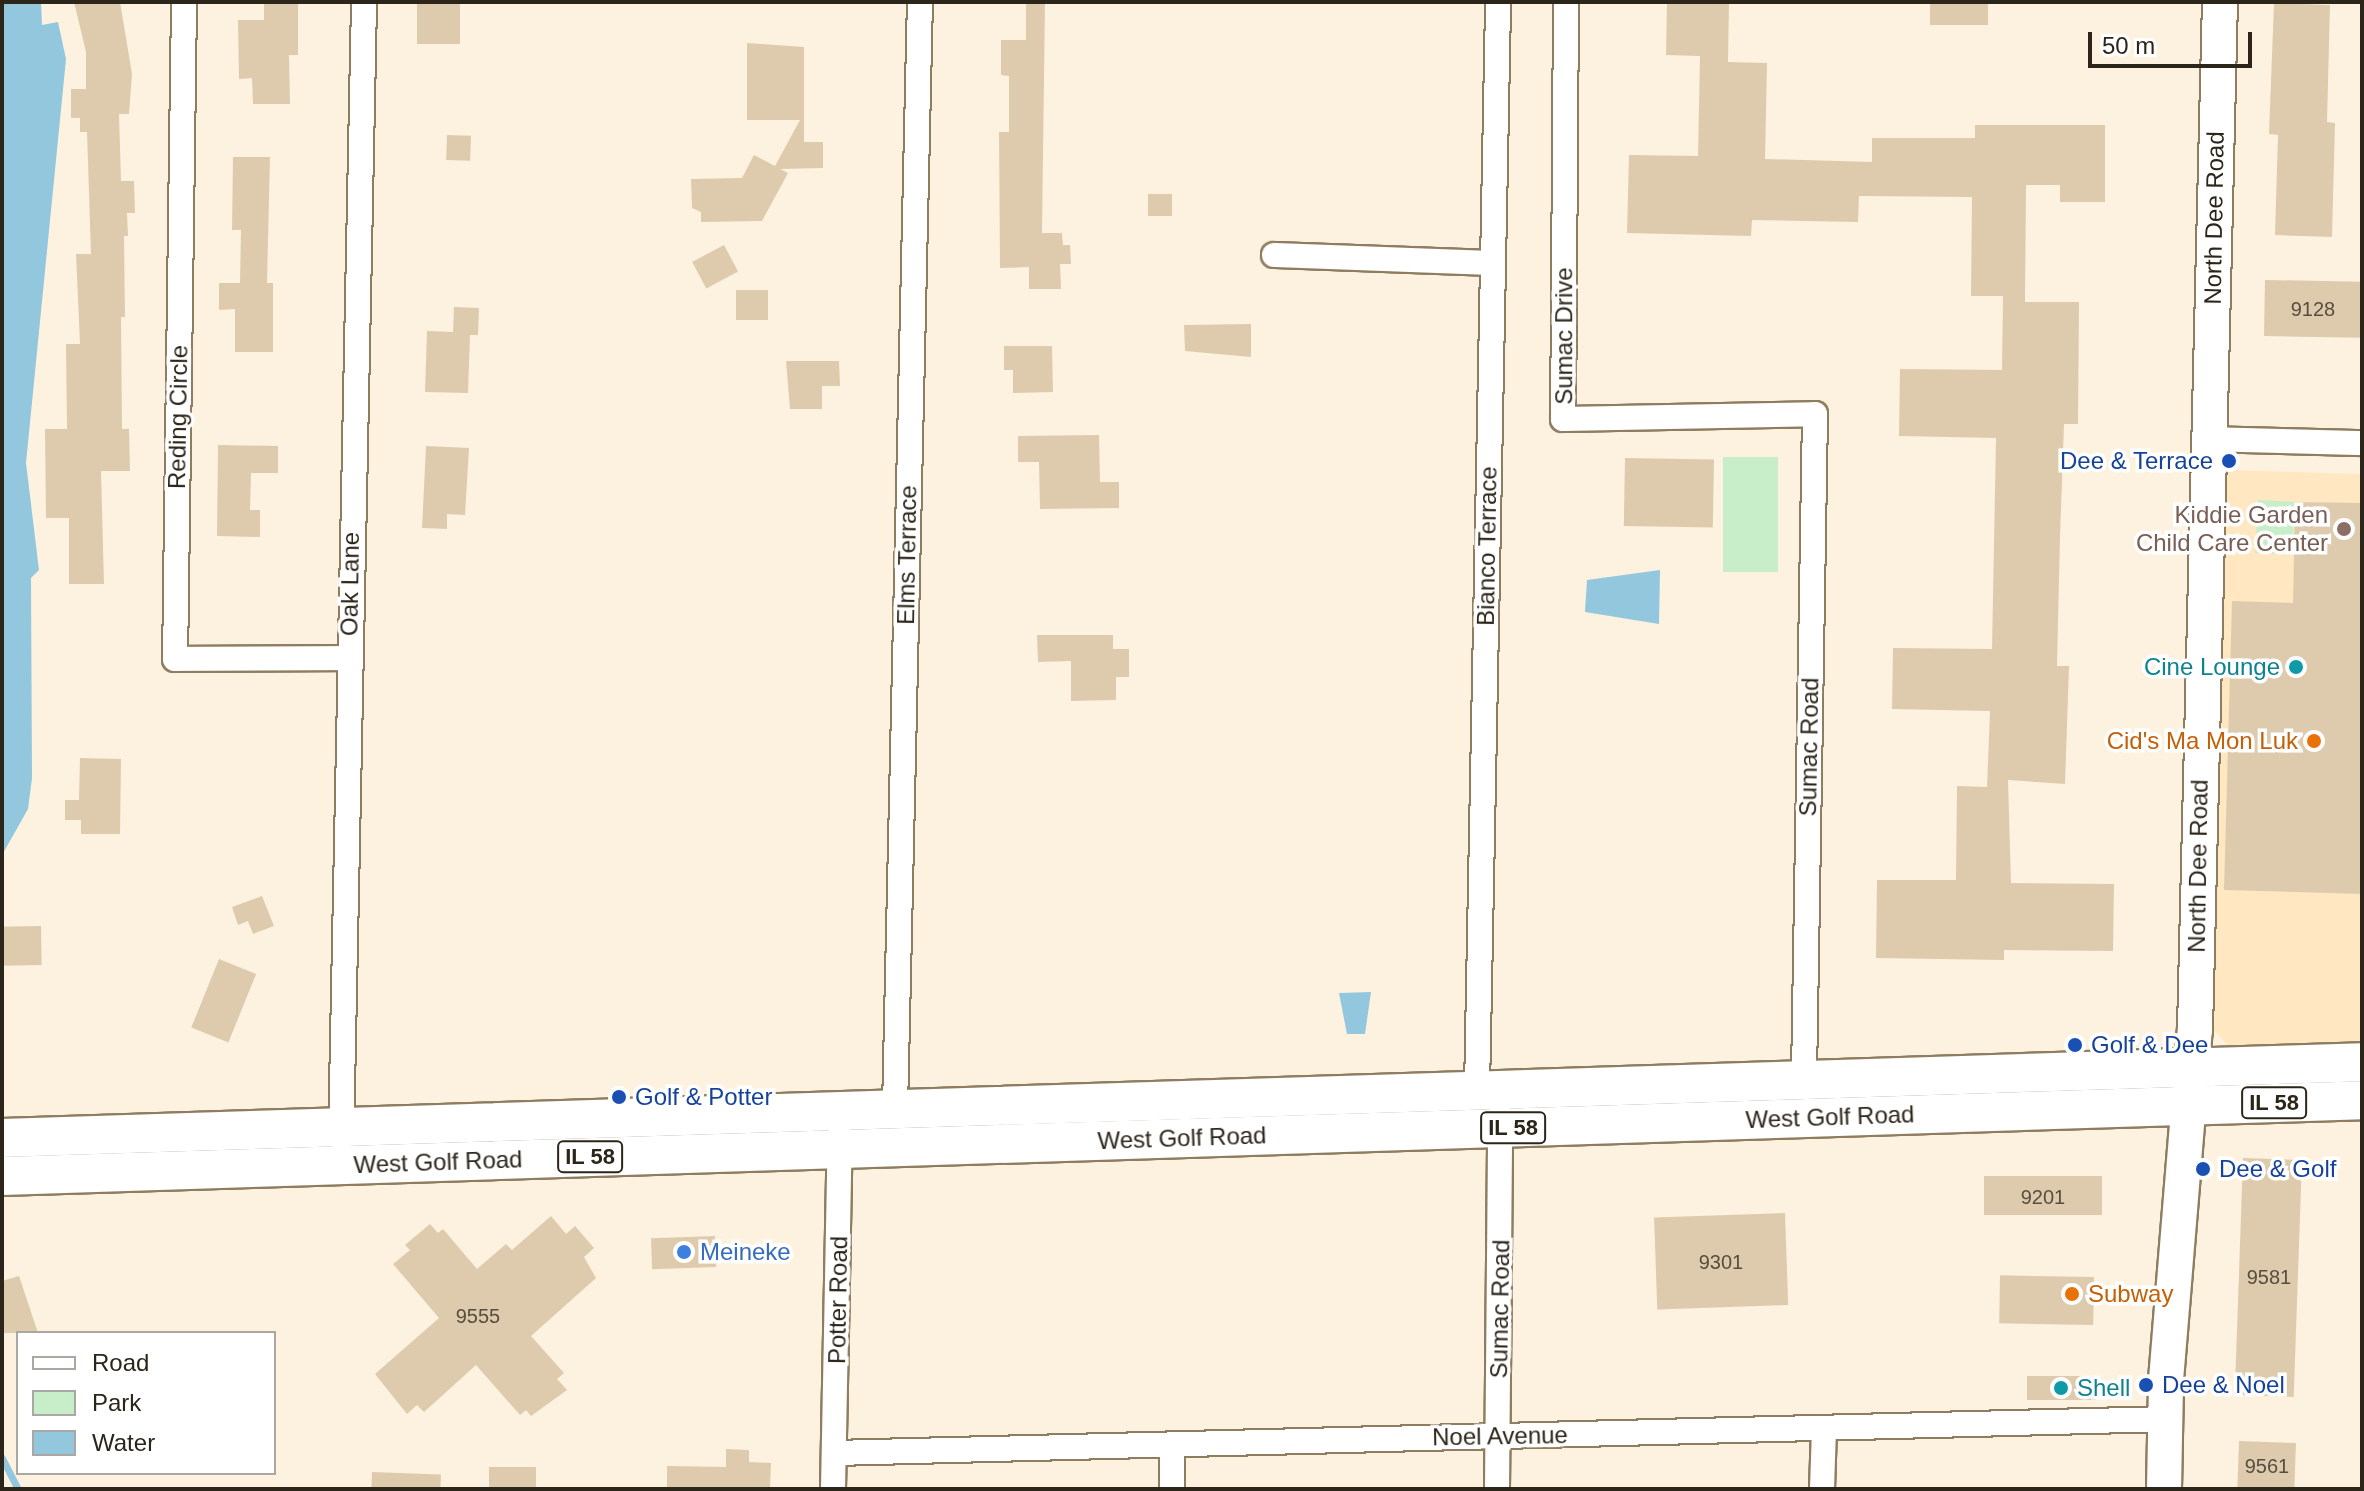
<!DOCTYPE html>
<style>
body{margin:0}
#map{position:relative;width:2364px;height:1491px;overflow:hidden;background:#fdf2df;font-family:Helvetica,sans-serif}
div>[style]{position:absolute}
.built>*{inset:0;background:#ffe7c1}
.green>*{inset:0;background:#c8edc9;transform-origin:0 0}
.water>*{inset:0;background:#92c7de}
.stream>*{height:7px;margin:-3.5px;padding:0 3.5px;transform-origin:3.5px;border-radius:3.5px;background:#92c7de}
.building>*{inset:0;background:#decbad;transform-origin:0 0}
.roads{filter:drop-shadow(2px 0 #8f7d61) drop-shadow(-2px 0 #8f7d61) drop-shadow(0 2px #8f7d61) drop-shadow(0 -2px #8f7d61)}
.street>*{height:24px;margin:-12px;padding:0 12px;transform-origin:12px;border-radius:12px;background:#fff}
.secondary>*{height:34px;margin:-17px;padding:0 17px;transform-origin:17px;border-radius:17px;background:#fff}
.primary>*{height:38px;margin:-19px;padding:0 19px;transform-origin:19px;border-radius:19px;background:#fff}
.dots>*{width:22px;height:22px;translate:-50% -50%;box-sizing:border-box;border:4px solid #fff;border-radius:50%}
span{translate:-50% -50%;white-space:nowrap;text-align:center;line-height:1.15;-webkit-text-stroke:7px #fff;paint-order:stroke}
.number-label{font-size:20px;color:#584e3f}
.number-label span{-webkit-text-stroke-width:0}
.shield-label span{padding:2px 6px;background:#fff;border:2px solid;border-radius:6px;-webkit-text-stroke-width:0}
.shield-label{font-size:22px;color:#2c251a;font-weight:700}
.street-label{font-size:24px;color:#2c251a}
.transit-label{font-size:24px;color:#164399}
.right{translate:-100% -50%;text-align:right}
.left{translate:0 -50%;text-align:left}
.education-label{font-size:24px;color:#785e54}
.culture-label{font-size:24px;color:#0d838f}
.food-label{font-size:24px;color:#c56008}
.shop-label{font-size:24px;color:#366cbe}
.frame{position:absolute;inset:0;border:4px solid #2c251a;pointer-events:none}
.legend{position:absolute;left:16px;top:1331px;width:260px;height:144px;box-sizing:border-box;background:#fff;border:2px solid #aba8a3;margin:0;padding:10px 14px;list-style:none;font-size:24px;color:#2c251a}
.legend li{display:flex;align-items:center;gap:16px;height:40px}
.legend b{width:40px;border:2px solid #aba8a3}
.scale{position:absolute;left:2088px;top:32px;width:164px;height:36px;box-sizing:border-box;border:4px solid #2c251a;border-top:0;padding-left:10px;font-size:24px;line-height:28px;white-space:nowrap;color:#2c251a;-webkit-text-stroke:6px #fff;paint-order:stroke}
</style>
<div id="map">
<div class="built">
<i style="clip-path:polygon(2224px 470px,2362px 474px,2362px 1049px,2231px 1049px,2214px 1030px)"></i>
</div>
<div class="green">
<i style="left:1723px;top:457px;width:55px;height:115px"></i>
<i style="left:2258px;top:500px;width:37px;height:53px;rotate:3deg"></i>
</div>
<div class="water">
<i style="clip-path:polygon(2px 2px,41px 2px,42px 25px,58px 22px,66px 59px,26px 463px,39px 570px,31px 578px,32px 778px,28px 809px,2px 855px)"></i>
<i style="clip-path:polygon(1660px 570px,1659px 624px,1585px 612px,1587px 580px)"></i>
<i style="clip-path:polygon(1371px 992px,1365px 1034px,1347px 1034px,1339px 993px)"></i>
</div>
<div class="stream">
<i style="left:2px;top:1458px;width:35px;rotate:63deg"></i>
</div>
<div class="building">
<i style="clip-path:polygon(74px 2px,120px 2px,132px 74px,129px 114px,119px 114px,121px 181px,134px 181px,135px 213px,127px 213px,128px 236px,124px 236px,125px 317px,121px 317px,122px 429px,129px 429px,130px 471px,101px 471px,104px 584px,69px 584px,69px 518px,46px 518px,45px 429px,67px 429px,66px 344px,80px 344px,76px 254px,91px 254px,87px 132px,80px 132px,80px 118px,71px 118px,71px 89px,86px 89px,86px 52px)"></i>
<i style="clip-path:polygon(264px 2px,298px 2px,298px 55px,289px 55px,290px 104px,253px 104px,252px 78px,239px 79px,238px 20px,264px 20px)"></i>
<i style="left:417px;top:2px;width:43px;height:42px"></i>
<i style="clip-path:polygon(1026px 2px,1045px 2px,1042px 233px,1062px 233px,1063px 245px,1070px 245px,1071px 264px,1060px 264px,1061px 289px,1029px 289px,1029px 267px,1000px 268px,999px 132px,1009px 132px,1009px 76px,1001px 75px,1001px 40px,1026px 40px)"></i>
<i style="clip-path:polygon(1667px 2px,1729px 2px,1728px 62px,1767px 63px,1765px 159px,1872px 162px,1872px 138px,1975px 138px,1975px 125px,2105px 125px,2105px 202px,2060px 202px,2060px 185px,2026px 185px,2025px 302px,2079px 302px,2078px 424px,2064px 424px,2060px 537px,2057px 666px,2069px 666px,2065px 784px,2008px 780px,2011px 883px,2114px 884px,2113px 951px,2004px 950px,2004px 960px,1876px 958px,1877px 880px,1956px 880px,1957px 786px,1987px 787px,1990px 711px,1892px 709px,1893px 648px,1992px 649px,1996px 438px,1899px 436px,1900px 369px,2002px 370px,2003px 296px,1971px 296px,1972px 197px,1859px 196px,1858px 222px,1752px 220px,1751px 236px,1627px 233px,1629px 155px,1698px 156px,1700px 56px,1666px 55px)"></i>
<i style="left:1930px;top:2px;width:58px;height:23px"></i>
<i style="clip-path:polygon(2274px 3px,2330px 5px,2327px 122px,2335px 123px,2332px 237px,2275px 235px,2278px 135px,2269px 134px)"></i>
<i style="clip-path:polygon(747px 43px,804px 47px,804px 142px,823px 142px,823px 168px,780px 169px,788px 173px,762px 221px,701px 222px,701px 212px,692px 208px,691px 179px,742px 178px,754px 155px,775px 166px,800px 120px,747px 120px)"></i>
<i style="left:447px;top:135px;width:24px;height:25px;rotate:2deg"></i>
<i style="clip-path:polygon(233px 157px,270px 157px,267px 283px,273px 283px,273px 352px,235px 352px,235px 309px,219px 310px,219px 283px,240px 283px,241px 230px,232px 230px)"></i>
<i style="left:1148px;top:194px;width:24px;height:22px"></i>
<i style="left:724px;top:245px;width:30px;height:36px;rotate:62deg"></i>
<i style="left:2265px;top:280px;width:97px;height:56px;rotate:1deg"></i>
<i style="left:736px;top:290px;width:32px;height:30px"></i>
<i style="clip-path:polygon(454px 307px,479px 308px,478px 335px,470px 335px,468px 393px,425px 392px,427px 331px,453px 332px)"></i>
<i style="clip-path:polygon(1251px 324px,1251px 357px,1185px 351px,1184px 325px)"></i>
<i style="clip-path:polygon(1004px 346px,1052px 346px,1053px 392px,1013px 393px,1013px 370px,1004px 370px)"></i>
<i style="clip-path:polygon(786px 361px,839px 361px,840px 386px,822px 386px,822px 409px,790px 409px)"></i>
<i style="clip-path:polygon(1099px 435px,1100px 482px,1119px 482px,1119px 508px,1040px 509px,1039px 462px,1018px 462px,1018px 436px)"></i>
<i style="clip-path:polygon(218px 445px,278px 446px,278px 473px,251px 473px,250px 510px,260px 510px,260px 537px,217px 536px)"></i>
<i style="clip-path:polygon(426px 446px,469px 448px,465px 515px,447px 514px,447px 529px,422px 528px)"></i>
<i style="left:1625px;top:458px;width:89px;height:68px;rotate:1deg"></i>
<i style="clip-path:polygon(2295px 502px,2362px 503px,2362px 894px,2224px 890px,2232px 601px,2293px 603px)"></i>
<i style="clip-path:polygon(1037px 635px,1113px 635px,1113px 649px,1129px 649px,1129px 677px,1116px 677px,1116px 700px,1071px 701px,1071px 661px,1038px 662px)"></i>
<i style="clip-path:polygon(80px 758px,121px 759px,120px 834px,81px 834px,81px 820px,65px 820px,65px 800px,79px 800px)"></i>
<i style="clip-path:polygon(262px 896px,274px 926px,253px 934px,248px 921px,238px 925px,232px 907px)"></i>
<i style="left:41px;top:926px;width:39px;height:39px;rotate:89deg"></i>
<i style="left:219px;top:959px;width:40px;height:74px;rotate:22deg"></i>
<i style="left:2243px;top:1158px;width:59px;height:237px;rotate:2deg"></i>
<i style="left:2102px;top:1176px;width:39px;height:118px;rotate:90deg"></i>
<i style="left:1785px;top:1213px;width:92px;height:131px;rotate:88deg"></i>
<i style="clip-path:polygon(551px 1216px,566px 1234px,575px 1226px,594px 1248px,584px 1257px,596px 1278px,531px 1336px,564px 1373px,557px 1379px,567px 1390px,531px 1416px,526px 1410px,520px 1415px,476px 1365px,424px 1412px,417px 1405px,407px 1414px,375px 1374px,439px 1318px,393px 1264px,410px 1250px,405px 1245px,430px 1224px,438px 1233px,443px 1229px,477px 1269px,506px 1244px,512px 1250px)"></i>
<i style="left:715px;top:1236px;width:31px;height:64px;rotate:88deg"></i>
<i style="clip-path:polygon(19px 1276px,38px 1333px,2px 1333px,2px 1281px)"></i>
<i style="left:2094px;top:1277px;width:48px;height:94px;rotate:91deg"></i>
<i style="left:2027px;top:1376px;width:69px;height:24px"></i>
<i style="left:2239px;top:1441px;width:57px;height:48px;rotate:2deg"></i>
<i style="clip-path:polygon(726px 1449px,749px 1450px,749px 1462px,771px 1463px,770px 1489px,667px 1489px,667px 1466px,726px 1467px)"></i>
<i style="left:489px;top:1467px;width:47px;height:22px"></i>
<i style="left:372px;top:1472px;width:69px;height:17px;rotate:2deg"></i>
</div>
<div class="roads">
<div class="street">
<i style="left:184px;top:2px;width:657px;rotate:90.78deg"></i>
<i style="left:175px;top:659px;width:173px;rotate:-0.3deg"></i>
<i style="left:1566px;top:2px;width:417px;rotate:90.4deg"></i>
<i style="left:1563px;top:419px;width:252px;rotate:-1.1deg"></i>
<i style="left:1815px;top:414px;width:666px;rotate:90.95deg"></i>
<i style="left:1274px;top:255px;width:219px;rotate:2.1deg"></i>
<i style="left:2208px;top:439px;width:154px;rotate:1.5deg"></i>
<i style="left:1477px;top:1090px;width:1088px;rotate:-88.89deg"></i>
<i style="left:895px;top:1109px;width:1107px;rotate:-88.71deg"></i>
<i style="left:341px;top:1139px;width:1137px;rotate:-88.84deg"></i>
<i style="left:834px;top:1453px;width:1331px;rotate:-1.46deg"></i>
<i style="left:833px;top:1489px;width:354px;rotate:-88.9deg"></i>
<i style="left:1172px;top:1489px;width:44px;rotate:-90deg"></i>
<i style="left:1497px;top:1489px;width:374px;rotate:-89.5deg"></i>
<i style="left:1822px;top:1489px;width:61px;rotate:-88.1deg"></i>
</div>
<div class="secondary">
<i style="left:2164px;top:1489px;width:109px;rotate:-88.9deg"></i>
<i style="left:2166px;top:1380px;width:351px;rotate:-85.3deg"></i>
<i style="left:2195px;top:1030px;width:1028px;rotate:-88.61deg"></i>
</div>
<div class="primary">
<i style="left:2px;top:1138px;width:2361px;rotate:-1.84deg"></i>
<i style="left:2px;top:1176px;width:2361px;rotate:-1.84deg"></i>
</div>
</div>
<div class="dots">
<i style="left:2229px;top:461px;background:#1a4fb4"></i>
<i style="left:2344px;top:529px;background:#8d6e63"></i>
<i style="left:2296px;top:667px;background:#0f9aa8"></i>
<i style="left:2314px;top:741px;background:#e8710a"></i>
<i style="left:2075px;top:1045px;background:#1a4fb4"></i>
<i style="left:619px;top:1097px;background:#1a4fb4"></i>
<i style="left:2203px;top:1169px;background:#1a4fb4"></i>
<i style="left:684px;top:1252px;background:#3f7fe0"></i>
<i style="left:2072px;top:1294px;background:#e8710a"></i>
<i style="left:2146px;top:1385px;background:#1a4fb4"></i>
<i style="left:2061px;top:1388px;background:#0f9aa8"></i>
</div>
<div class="number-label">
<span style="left:2313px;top:309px">9128</span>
<span style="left:2043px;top:1197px">9201</span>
<span style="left:1721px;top:1262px">9301</span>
<span style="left:2269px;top:1277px">9581</span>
<span style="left:478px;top:1316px">9555</span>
<span style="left:2267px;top:1466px">9561</span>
</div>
<div class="shield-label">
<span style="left:2274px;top:1103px">IL 58</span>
<span style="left:1513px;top:1128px">IL 58</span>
<span style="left:590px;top:1157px">IL 58</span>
</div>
<div class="street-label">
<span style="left:2214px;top:218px;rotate:-89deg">North Dee Road</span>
<span style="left:1564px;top:336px;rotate:-90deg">Sumac Drive</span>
<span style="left:178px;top:417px;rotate:-89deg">Reding Circle</span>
<span style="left:1487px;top:546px;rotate:-89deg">Bianco Terrace</span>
<span style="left:907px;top:555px;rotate:-89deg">Elms Terrace</span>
<span style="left:350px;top:584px;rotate:-89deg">Oak Lane</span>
<span style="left:1809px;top:747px;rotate:-89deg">Sumac Road</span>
<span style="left:2198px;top:866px;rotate:-89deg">North Dee Road</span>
<span style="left:1830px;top:1117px;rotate:-2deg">West Golf Road</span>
<span style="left:1182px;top:1138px;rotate:-2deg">West Golf Road</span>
<span style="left:438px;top:1162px;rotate:-2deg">West Golf Road</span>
<span style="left:838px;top:1300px;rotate:-89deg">Potter Road</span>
<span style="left:1500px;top:1309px;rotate:-89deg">Sumac Road</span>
<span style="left:1500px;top:1436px;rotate:-1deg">Noel Avenue</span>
</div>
<div class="transit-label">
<span class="right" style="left:2213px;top:461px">Dee &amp; Terrace</span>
<span class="left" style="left:2091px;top:1045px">Golf &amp; Dee</span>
<span class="left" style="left:635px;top:1097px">Golf &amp; Potter</span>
<span class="left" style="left:2219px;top:1169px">Dee &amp; Golf</span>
<span class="left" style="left:2162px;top:1385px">Dee &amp; Noel</span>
</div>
<div class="education-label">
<span class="right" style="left:2328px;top:529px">Kiddie Garden<br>Child Care Center</span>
</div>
<div class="culture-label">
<span class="right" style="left:2280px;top:667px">Cine Lounge</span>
<span class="left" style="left:2077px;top:1388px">Shell</span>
</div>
<div class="food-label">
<span class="right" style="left:2298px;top:741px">Cid's Ma Mon Luk</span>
<span class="left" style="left:2088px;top:1294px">Subway</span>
</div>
<div class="shop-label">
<span class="left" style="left:700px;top:1252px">Meineke</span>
</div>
<div class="frame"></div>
<ul class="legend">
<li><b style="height:10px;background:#fff"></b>Road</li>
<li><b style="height:22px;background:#c8edc9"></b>Park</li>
<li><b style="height:22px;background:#92c7de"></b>Water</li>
</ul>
<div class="scale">50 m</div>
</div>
